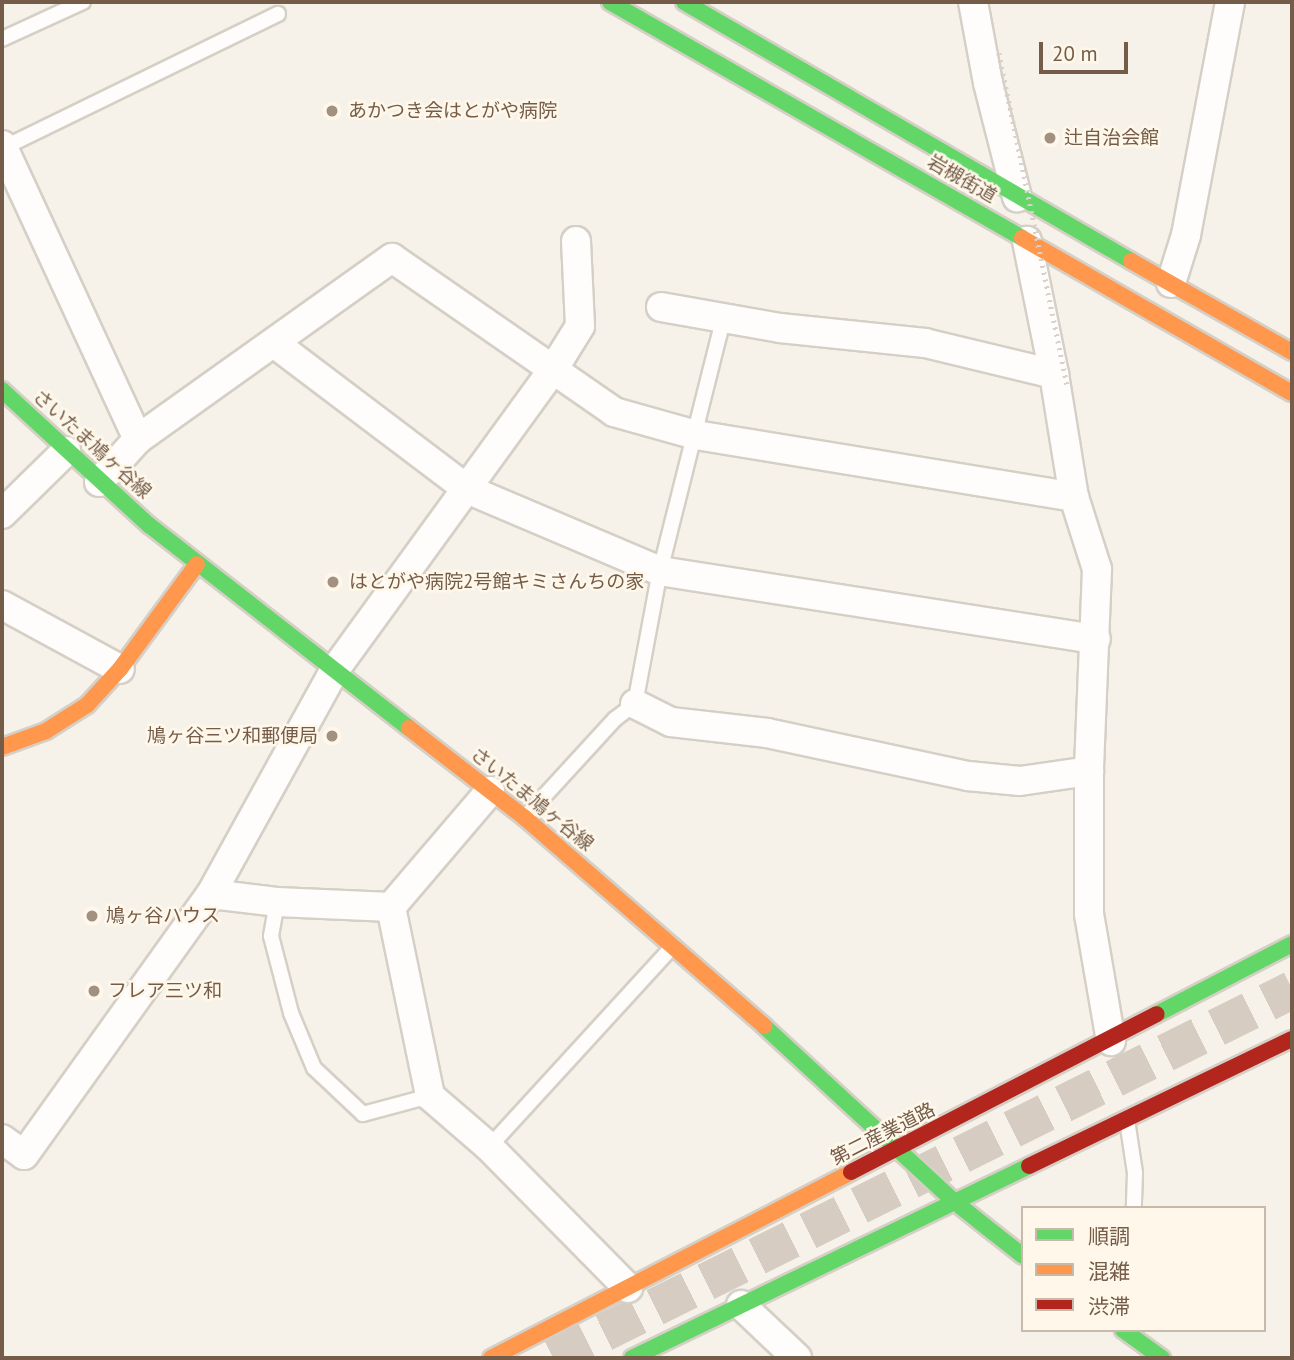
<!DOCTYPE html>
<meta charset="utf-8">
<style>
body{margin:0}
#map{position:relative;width:1294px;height:1360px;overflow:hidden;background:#f6f2e9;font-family:"PT Sans","Noto Sans JP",sans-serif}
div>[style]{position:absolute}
.primary-tunnel>*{height:38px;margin-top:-19px;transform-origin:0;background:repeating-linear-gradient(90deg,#d6ccc1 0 38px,transparent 0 57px)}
.roads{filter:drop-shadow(2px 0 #d5cfc6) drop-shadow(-2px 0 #d5cfc6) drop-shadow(0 2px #d5cfc6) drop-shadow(0 -2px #d5cfc6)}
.lane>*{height:14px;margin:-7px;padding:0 7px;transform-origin:7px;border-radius:7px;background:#fefdfc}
.street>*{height:28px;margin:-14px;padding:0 14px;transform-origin:14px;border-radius:14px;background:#fefdfc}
.fast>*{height:16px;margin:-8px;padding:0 8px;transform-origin:8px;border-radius:8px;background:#63d668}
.slow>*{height:16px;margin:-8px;padding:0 8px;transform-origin:8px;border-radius:8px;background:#ff974d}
.jam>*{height:16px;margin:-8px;padding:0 8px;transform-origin:8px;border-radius:8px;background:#b3261e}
.path-bridge>*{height:4.5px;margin-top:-2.25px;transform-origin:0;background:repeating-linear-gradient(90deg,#d8d0c9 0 2px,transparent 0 7px)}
.dots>*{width:19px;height:19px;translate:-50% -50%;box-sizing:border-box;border:4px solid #fff8ea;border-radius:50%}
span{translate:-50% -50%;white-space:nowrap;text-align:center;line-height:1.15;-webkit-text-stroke:5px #fff8ea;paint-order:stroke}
.poi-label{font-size:19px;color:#745c49}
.left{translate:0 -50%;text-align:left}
.right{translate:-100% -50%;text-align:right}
.street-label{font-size:19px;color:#745c49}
.frame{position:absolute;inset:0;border:4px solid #745c49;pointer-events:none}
.legend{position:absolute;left:1021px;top:1206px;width:245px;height:126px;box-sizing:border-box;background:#fff8ea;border:2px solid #c7baaa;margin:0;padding:9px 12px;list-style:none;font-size:21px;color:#745c49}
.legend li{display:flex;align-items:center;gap:14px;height:35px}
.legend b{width:35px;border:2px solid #c7baaa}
.scale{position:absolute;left:1039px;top:42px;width:89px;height:32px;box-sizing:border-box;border:4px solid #745c49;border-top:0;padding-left:9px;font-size:21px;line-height:24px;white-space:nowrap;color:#745c49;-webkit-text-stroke:5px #fff8ea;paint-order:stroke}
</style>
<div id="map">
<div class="primary-tunnel">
<i style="left:553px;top:1358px;width:826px;rotate:-26.47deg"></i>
</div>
<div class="roads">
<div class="lane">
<i style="left:2px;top:39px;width:89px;rotate:-24.6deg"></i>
<i style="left:3px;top:148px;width:306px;rotate:-26deg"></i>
<i style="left:526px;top:816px;width:132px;rotate:-47.5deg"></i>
<i style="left:615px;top:719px;width:25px;rotate:-37deg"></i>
<i style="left:635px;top:704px;width:135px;rotate:-79.4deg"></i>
<i style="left:660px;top:571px;width:263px;rotate:-75.9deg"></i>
<i style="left:277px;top:902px;width:35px;rotate:100deg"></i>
<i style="left:271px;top:936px;width:80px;rotate:75.4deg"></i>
<i style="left:291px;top:1013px;width:60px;rotate:67.3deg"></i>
<i style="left:314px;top:1068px;width:67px;rotate:43.2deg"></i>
<i style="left:363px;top:1114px;width:69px;rotate:-15deg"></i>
<i style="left:1127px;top:1120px;width:54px;rotate:81.4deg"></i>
<i style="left:1135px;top:1173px;width:35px;rotate:92deg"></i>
<i style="left:489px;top:1147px;width:273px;rotate:-47.5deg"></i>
</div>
<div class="street">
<i style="left:973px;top:2px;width:82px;rotate:79.5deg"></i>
<i style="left:988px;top:83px;width:118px;rotate:75.7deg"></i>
<i style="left:2px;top:145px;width:324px;rotate:65.2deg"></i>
<i style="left:1171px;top:283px;width:50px;rotate:-72.6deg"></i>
<i style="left:1186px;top:235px;width:237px;rotate:-79.3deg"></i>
<i style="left:661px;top:307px;width:121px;rotate:10deg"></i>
<i style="left:780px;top:328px;width:146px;rotate:5.9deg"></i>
<i style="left:925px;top:343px;width:133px;rotate:13.5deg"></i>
<i style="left:1054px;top:374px;width:136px;rotate:-101.5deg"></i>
<i style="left:274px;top:343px;width:242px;rotate:37.1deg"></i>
<i style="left:467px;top:489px;width:210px;rotate:23deg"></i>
<i style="left:660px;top:571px;width:441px;rotate:8.9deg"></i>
<i style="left:1054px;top:374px;width:125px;rotate:80.8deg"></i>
<i style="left:1074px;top:497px;width:76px;rotate:72.3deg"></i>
<i style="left:1097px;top:569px;width:202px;rotate:92.3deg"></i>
<i style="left:1089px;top:771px;width:143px;rotate:90deg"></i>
<i style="left:1089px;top:914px;width:129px;rotate:80.2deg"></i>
<i style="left:99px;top:482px;width:58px;rotate:-47.8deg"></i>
<i style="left:138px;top:439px;width:312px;rotate:-35.5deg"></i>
<i style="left:392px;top:258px;width:270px;rotate:34.7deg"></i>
<i style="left:614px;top:412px;width:85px;rotate:15.7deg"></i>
<i style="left:696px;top:435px;width:383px;rotate:9.3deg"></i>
<i style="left:2px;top:514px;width:90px;rotate:-44.5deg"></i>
<i style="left:2px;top:605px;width:134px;rotate:28.5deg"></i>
<i style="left:635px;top:704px;width:40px;rotate:26.6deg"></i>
<i style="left:671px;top:722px;width:97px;rotate:6.5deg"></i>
<i style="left:767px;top:733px;width:206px;rotate:12.1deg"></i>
<i style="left:968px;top:776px;width:52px;rotate:5.5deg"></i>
<i style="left:1020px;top:781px;width:70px;rotate:-8.2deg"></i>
<i style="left:490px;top:791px;width:153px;rotate:130.5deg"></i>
<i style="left:391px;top:907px;width:193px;rotate:78.3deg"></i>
<i style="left:430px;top:1096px;width:78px;rotate:40.8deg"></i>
<i style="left:489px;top:1147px;width:198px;rotate:45.4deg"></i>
<i style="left:211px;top:894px;width:66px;rotate:6.9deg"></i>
<i style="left:277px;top:902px;width:114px;rotate:2.5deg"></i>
<i style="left:2px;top:1139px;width:27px;rotate:36deg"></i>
<i style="left:24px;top:1155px;width:321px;rotate:-54.4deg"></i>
<i style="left:211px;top:894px;width:255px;rotate:-61.1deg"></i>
<i style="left:334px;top:671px;width:374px;rotate:-54deg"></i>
<i style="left:554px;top:368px;width:49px;rotate:-58.2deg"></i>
<i style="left:580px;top:326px;width:85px;rotate:-92.7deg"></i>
<i style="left:741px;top:1305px;width:77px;rotate:43.4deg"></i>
</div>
<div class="fast">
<i style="left:610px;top:2px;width:475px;rotate:29.8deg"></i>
<i style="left:684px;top:2px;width:517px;rotate:30.09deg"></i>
<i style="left:2px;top:390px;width:200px;rotate:42.6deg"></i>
<i style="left:149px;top:525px;width:330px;rotate:38deg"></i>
<i style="left:1157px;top:1014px;width:152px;rotate:-27.4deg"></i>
<i style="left:764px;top:1026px;width:261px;rotate:42.7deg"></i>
<i style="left:956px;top:1203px;width:85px;rotate:38.3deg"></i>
<i style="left:1123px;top:1330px;width:48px;rotate:35.7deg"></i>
<i style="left:632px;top:1358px;width:441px;rotate:-25.8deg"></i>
</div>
<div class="slow">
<i style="left:1022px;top:238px;width:311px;rotate:29.9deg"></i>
<i style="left:1131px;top:261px;width:185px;rotate:29.5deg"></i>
<i style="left:409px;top:728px;width:147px;rotate:37.8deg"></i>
<i style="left:525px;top:818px;width:317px;rotate:41deg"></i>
<i style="left:2px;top:747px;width:47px;rotate:-20deg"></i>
<i style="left:46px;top:731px;width:49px;rotate:-32.4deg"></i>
<i style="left:87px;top:705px;width:49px;rotate:-47.5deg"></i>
<i style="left:120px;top:669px;width:130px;rotate:-53.7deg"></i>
<i style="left:491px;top:1358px;width:405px;rotate:-27.3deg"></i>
</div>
<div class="jam">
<i style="left:1029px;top:1166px;width:292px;rotate:-25.8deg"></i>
<i style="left:851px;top:1172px;width:344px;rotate:-27.3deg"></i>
</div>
</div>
<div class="path-bridge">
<i style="left:999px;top:53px;width:342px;rotate:78.4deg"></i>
</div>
<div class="dots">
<i style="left:332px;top:111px;background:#a29081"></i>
<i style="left:1050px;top:138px;background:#a29081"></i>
<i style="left:333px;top:582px;background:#a29081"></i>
<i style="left:332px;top:736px;background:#a29081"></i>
<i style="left:92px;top:916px;background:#a29081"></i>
<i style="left:94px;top:991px;background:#a29081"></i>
</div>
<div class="poi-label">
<span class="left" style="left:348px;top:111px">あかつき会はとがや病院</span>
<span class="left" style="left:1064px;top:138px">辻自治会館</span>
<span class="left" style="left:349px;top:582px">はとがや病院2号館キミさんちの家</span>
<span class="right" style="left:318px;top:736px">鳩ヶ谷三ツ和郵便局</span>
<span class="left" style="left:106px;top:916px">鳩ヶ谷ハウス</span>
<span class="left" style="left:108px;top:991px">フレア三ツ和</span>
</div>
<div class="street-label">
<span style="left:962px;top:179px;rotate:30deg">岩槻街道</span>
<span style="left:92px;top:444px;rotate:42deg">さいたま鳩ヶ谷線</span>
<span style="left:532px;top:799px;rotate:39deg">さいたま鳩ヶ谷線</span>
<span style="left:883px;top:1134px;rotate:-27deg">第二産業道路</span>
</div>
<div class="frame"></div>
<ul class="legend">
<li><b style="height:9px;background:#63d668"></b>順調</li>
<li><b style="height:9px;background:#ff974d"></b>混雑</li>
<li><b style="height:9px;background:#b3261e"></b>渋滞</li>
</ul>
<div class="scale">20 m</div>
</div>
